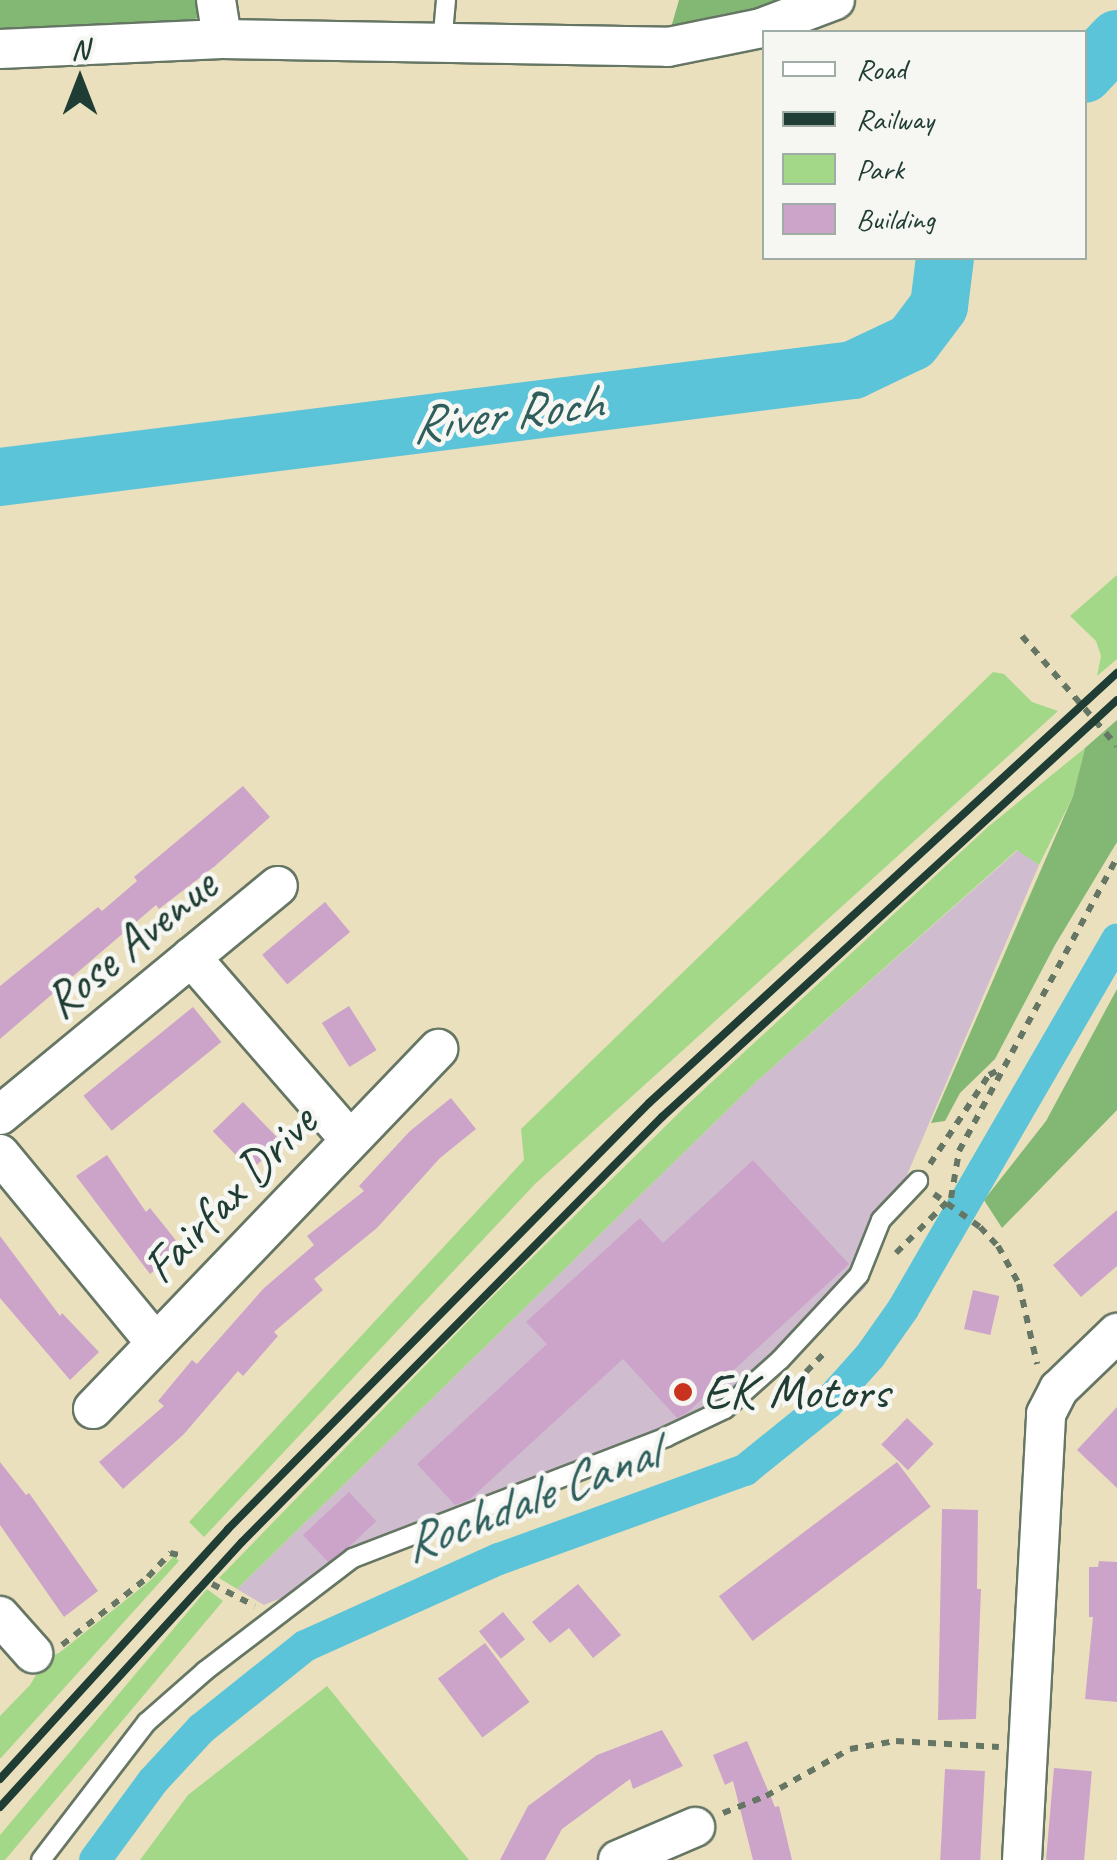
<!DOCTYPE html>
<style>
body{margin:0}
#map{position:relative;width:1117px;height:1860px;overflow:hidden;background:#ebe0bd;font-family:Caveat,sans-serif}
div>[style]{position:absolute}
.industrial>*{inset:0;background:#cfbdcf}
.green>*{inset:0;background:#a3d888}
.forest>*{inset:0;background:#82b874}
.canal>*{height:32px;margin:-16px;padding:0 16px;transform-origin:16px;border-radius:16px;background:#5cc4d9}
.river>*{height:58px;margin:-29px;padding:0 29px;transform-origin:29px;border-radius:29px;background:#5cc4d9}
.building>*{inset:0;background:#cca4ca;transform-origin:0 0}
.path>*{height:6px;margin-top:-3px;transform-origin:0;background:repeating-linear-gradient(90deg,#667664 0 8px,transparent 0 16px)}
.roads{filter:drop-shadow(2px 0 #667664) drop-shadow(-2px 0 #667664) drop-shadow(0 2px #667664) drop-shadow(0 -2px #667664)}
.service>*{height:18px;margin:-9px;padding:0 9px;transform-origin:9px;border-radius:9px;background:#fff}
.minor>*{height:38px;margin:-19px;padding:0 19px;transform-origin:19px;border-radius:19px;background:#fff}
.rail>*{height:8px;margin:-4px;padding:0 4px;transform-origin:4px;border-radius:4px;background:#1f3d34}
.path-bridge>*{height:6px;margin-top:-3px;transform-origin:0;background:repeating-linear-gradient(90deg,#667664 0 8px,transparent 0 16px)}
.dots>*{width:28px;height:28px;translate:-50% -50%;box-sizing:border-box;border:5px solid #f6f6f2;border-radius:50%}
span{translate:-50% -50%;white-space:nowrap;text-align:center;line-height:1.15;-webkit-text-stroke:9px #f6f6f2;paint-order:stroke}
.street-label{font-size:50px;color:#1f3d34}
.poi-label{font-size:50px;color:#1f3d34}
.left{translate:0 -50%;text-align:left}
.water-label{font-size:52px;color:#2e5f5d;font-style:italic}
.legend{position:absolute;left:762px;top:30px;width:325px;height:230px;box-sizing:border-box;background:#f6f6f2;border:2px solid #a0aca6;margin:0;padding:12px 18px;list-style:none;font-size:30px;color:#1f3d34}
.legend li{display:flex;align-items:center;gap:20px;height:50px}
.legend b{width:50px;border:2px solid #a0aca6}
.north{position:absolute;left:30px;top:30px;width:100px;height:100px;-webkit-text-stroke:8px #f6f6f2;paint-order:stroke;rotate:0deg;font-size:28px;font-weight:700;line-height:40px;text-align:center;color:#1f3d34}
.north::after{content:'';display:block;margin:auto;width:35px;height:45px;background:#1f3d34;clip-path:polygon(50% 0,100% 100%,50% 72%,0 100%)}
</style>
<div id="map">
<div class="industrial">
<i style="clip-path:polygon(1018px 850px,1039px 865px,878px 1243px,865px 1288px,726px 1421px,264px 1605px,237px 1589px,757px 1081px)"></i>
</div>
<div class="green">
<i style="clip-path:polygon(1117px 575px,1117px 659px,1097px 676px,1101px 656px,1096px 641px,1070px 616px)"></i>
<i style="clip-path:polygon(993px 672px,1004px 674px,1032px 702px,1058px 711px,535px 1184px,204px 1537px,189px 1522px,524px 1160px,521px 1129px)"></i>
<i style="clip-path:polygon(1085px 748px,1073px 796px,1039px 865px,1017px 850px,757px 1081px,237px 1589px,219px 1578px,486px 1303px,687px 1105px,989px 826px)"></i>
<i style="clip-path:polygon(174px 1556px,179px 1561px,0 1759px,0 1716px,30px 1685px,47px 1657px,59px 1653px,151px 1580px)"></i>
<i style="clip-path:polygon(207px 1589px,223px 1601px,5px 1860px,0 1860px,0 1835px)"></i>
<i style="clip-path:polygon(327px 1686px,469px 1860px,140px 1860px,188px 1795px)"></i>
</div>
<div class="forest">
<i style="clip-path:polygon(0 0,208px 0,197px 18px,169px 31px,0 40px)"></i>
<i style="clip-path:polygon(679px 0,792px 0,668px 38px)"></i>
<i style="clip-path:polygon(1117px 720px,1117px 842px,1055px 945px,995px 1059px,960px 1093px,945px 1121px,931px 1123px,1073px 796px,1085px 748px)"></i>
<i style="clip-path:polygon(1117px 989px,1117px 1110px,1002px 1228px,984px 1200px,1046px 1121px)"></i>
</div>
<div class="canal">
<i style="left:95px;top:1860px;width:98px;rotate:-53.7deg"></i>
<i style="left:153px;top:1781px;width:71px;rotate:-47.3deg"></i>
<i style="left:201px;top:1729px;width:133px;rotate:-38.6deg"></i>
<i style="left:305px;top:1646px;width:213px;rotate:-24.2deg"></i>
<i style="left:499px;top:1559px;width:262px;rotate:-19.9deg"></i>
<i style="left:745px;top:1470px;width:107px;rotate:-38.9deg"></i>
<i style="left:828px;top:1403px;width:63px;rotate:-48.2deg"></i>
<i style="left:870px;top:1356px;width:57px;rotate:-54.9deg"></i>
<i style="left:903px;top:1309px;width:427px;rotate:-59.9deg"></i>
</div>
<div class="river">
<i style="left:1084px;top:74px;width:48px;rotate:-46.7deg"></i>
<i style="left:0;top:477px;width:860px;rotate:-7.15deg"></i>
<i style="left:853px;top:370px;width:65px;rotate:-25.4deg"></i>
<i style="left:912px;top:342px;width:45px;rotate:-53.1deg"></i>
<i style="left:939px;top:306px;width:48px;rotate:-82.9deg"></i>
</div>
<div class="building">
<i style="clip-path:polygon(243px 786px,270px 817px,215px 866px,159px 909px,156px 905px,0 1039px,0 986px,98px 907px,102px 911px,137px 881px,134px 877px)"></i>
<i style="left:325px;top:902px;width:39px;height:82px;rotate:50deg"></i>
<i style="left:349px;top:1006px;width:52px;height:32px;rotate:58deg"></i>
<i style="left:193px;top:1007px;width:45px;height:141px;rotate:51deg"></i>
<i style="clip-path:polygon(451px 1098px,476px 1129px,440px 1158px,377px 1228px,314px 1279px,323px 1290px,274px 1332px,278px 1336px,243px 1376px,238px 1371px,184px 1434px,123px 1489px,99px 1462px,164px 1406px,158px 1401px,192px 1360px,197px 1364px,263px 1289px,314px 1245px,307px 1236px,364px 1191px,359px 1186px,410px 1131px)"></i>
<i style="left:243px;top:1102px;width:55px;height:42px;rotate:46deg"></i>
<i style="clip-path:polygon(107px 1155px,146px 1212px,150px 1208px,182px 1248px,150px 1274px,76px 1176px)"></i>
<i style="clip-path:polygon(753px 1160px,849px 1264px,687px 1413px,677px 1418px,623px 1359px,470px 1499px,455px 1505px,417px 1464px,547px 1344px,526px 1322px,640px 1218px,663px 1243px)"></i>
<i style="clip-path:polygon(1117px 1210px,1117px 1266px,1081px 1297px,1053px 1265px)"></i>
<i style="clip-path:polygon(0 1236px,60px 1316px,62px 1313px,99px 1352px,70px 1380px,0 1298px)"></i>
<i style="left:973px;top:1290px;width:27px;height:40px;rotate:13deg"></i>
<i style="clip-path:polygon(1117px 1407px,1117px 1488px,1077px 1450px)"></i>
<i style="left:907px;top:1418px;width:37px;height:37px;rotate:44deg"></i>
<i style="clip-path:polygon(0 1462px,26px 1495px,29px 1493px,98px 1591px,64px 1617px,0 1525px)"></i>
<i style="left:897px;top:1462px;width:56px;height:223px;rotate:53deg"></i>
<i style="left:349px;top:1492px;width:40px;height:63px;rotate:47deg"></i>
<i style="clip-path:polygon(942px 1509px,978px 1510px,977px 1589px,981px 1589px,976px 1719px,938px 1720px)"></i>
<i style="clip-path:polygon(1099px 1561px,1117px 1562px,1117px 1702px,1085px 1699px,1093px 1617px,1089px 1617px,1089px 1567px,1098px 1567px)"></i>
<i style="clip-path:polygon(578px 1584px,621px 1635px,593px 1658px,569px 1628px,550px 1643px,532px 1622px)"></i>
<i style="left:503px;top:1612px;width:35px;height:31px;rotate:51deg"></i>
<i style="left:485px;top:1643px;width:74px;height:59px;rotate:53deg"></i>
<i style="clip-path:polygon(662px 1730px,683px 1766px,633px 1789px,630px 1779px,562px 1829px,545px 1860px,500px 1860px,528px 1806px,597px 1755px)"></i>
<i style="clip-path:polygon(747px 1741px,775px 1807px,779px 1806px,792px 1860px,753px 1860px,733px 1781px,725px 1785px,713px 1755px)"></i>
<i style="left:1054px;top:1768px;width:38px;height:92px;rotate:5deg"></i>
<i style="left:945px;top:1769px;width:40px;height:91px;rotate:3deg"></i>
</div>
<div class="path">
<i style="left:1022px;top:636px;width:145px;rotate:49.2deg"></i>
<i style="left:930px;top:1164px;width:107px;rotate:-56.5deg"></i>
<i style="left:989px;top:1075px;width:11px;rotate:-27deg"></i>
<i style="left:980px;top:1227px;width:26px;rotate:47deg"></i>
<i style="left:998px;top:1246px;width:43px;rotate:61.1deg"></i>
<i style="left:1019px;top:1284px;width:82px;rotate:77.3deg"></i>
<i style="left:896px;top:1253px;width:78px;rotate:-45deg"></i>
<i style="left:951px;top:1198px;width:48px;rotate:-80.3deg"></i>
<i style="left:959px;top:1151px;width:333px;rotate:-61.7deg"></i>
<i style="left:806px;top:1372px;width:32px;rotate:-46deg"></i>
<i style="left:212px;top:1584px;width:48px;rotate:27.1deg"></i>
<i style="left:62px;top:1645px;width:110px;rotate:-38.3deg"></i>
<i style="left:148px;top:1577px;width:33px;rotate:-47deg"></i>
<i style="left:170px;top:1553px;width:13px;rotate:13deg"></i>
<i style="left:723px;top:1813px;width:46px;rotate:-21.6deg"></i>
<i style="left:766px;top:1796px;width:96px;rotate:-29.2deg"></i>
<i style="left:850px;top:1749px;width:47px;rotate:-9.9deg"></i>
<i style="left:896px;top:1741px;width:103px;rotate:3.3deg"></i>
</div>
<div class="roads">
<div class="service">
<i style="left:442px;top:44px;width:44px;rotate:-84.8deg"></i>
<i style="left:41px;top:1860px;width:174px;rotate:-52.5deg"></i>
<i style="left:147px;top:1722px;width:77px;rotate:-41.3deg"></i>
<i style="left:205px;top:1671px;width:186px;rotate:-37.4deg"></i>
<i style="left:353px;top:1558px;width:336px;rotate:-21.1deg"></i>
<i style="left:666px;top:1437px;width:65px;rotate:-25.4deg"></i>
<i style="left:725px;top:1409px;width:74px;rotate:-41.7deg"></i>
<i style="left:780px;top:1360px;width:116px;rotate:-47.1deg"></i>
<i style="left:859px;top:1275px;width:59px;rotate:-68.2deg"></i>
<i style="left:881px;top:1220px;width:54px;rotate:-46.5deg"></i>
</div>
<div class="minor">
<i style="left:216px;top:0;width:39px;rotate:81deg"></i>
<i style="left:0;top:49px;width:222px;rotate:-2.6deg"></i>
<i style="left:222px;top:39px;width:446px;rotate:1deg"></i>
<i style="left:668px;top:47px;width:95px;rotate:-11.5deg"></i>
<i style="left:761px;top:28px;width:79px;rotate:-20.7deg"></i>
<i style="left:191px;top:957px;width:242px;rotate:49deg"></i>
<i style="left:0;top:1115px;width:360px;rotate:-39.5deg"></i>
<i style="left:0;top:1154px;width:245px;rotate:50.5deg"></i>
<i style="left:93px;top:1409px;width:499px;rotate:-46.2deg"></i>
<i style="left:0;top:1616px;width:50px;rotate:48.3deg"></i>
<i style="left:618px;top:1860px;width:84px;rotate:-23.2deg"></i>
<i style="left:1022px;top:1860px;width:447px;rotate:-86.9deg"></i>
<i style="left:1046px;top:1414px;width:28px;rotate:-63deg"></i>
<i style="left:1059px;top:1389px;width:81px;rotate:-44deg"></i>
</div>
</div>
<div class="rail">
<i style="left:0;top:1779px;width:338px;rotate:-47.6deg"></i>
<i style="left:228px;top:1529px;width:599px;rotate:-45.34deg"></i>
<i style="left:649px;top:1103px;width:636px;rotate:-42.58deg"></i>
<i style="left:0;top:1807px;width:359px;rotate:-47.6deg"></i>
<i style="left:242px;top:1542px;width:598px;rotate:-45.34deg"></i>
<i style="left:662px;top:1117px;width:617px;rotate:-42.5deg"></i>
</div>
<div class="path-bridge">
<i style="left:934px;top:1194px;width:57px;rotate:35.7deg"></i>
</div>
<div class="dots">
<i style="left:683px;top:1392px;background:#c8321e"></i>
</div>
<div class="street-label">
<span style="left:130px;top:943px;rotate:-39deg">Rose Avenue</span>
<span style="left:229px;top:1194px;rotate:-46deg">Fairfax Drive</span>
</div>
<div class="poi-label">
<span class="left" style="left:703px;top:1392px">EK Motors</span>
</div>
<div class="water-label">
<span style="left:506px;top:414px;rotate:-7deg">River Roch</span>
<span style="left:530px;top:1499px;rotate:-21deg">Rochdale Canal</span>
</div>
<ul class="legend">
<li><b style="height:12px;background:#fff"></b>Road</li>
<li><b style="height:12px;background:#1f3d34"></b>Railway</li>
<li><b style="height:28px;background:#a3d888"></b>Park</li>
<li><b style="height:28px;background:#cca4ca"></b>Building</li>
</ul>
<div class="north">N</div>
</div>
